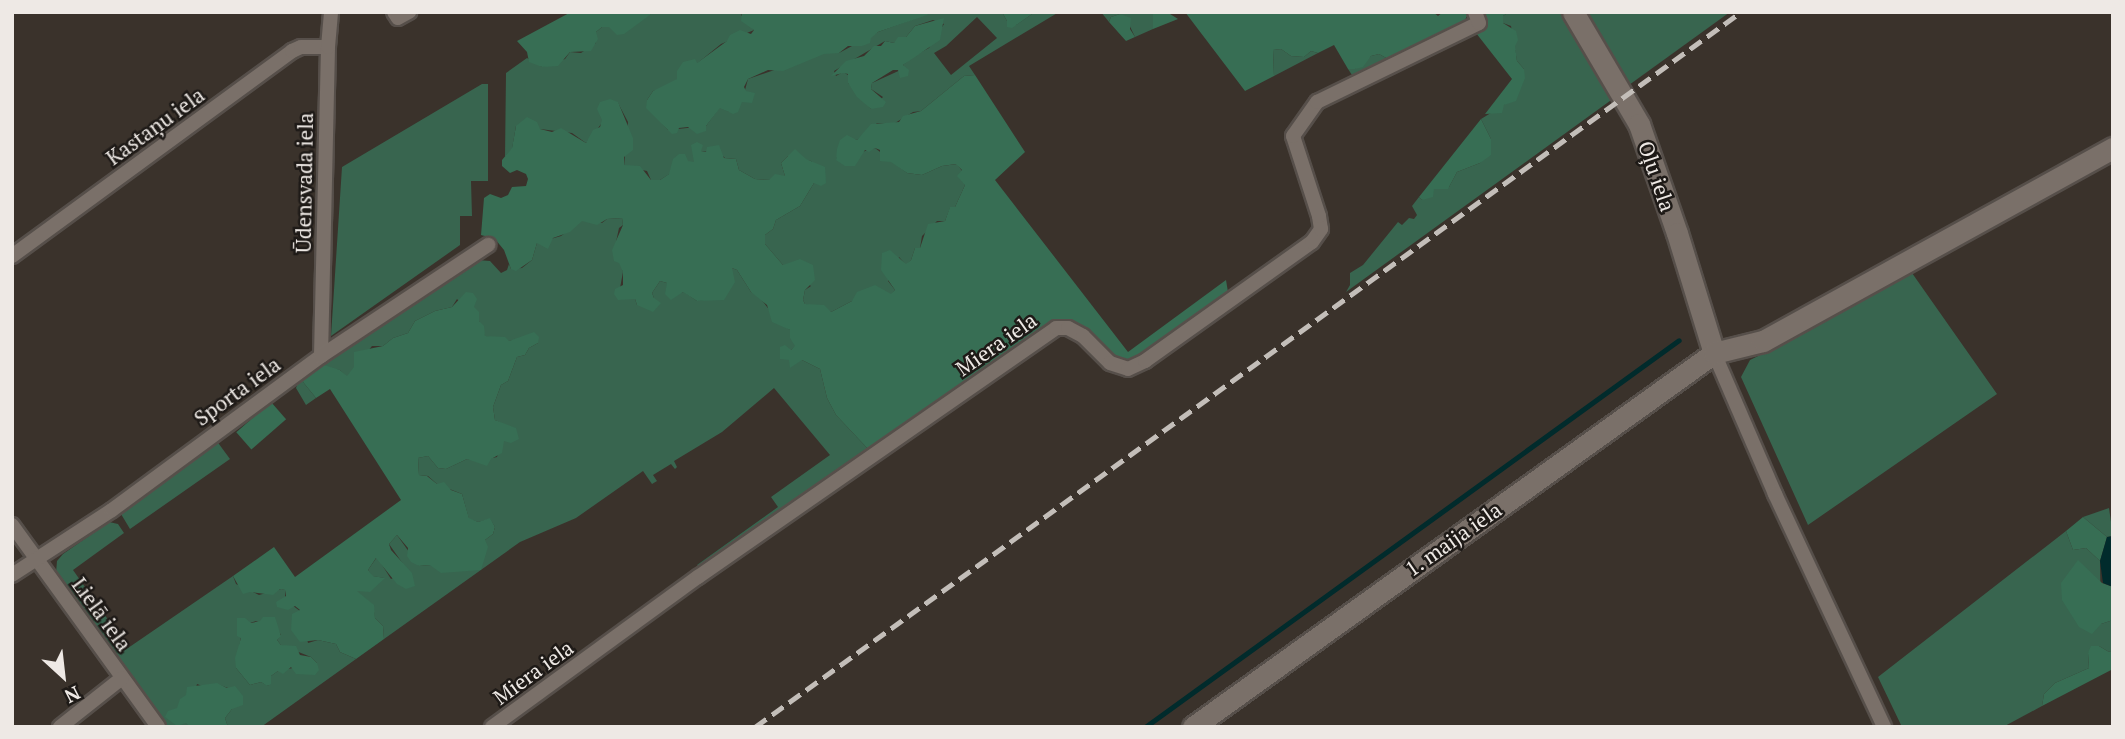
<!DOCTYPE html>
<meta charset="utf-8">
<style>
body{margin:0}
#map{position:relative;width:2125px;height:739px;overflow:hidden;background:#3a322b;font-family:"PT Serif",serif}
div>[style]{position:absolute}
.green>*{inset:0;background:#38654f}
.forest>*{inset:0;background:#376e54;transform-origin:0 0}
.water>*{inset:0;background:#012b2c}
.stream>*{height:5px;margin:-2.5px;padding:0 2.5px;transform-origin:2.5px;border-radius:2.5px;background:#012b2c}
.roads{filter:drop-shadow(2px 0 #564f4a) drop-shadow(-2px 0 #564f4a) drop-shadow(0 2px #564f4a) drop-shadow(0 -2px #564f4a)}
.street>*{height:14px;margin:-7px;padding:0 7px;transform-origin:7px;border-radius:7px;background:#7a7069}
.secondary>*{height:21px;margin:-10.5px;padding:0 10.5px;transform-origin:10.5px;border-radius:10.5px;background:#7a7069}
.rail>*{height:5px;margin-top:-2.5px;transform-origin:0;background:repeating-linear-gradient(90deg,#c3beb9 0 14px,transparent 0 21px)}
span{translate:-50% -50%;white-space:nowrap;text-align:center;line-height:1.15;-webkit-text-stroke:5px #1e1a17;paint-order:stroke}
.street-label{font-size:21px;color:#eee9e5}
.frame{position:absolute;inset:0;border:14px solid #eee9e5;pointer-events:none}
.north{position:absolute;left:28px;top:641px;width:70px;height:70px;-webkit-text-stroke:5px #1e1a17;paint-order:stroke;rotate:153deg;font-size:19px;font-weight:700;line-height:28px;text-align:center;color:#eee9e5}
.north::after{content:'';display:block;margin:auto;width:24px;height:32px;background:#eee9e5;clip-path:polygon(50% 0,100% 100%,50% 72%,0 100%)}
</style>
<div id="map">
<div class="green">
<i style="clip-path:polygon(evenodd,654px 12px,742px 12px,741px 15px,754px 30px,721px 44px,668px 87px,653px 91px,647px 100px,652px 112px,668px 130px,706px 126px,720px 107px,729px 112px,742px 101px,748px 79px,824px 53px,839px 53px,878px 32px,922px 16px,936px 12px,1002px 12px,1007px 21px,1016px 25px,1035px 12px,1059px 12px,969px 66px,975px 75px,964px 76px,921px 111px,913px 112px,895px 123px,877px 123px,857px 140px,850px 138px,838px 153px,836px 160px,875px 148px,907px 173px,922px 175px,942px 166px,957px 164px,962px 171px,965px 185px,955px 207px,950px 208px,945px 221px,937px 221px,922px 236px,920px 248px,915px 248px,911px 260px,906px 265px,899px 257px,888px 281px,895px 290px,891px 295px,852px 301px,831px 312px,805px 304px,803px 300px,805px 290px,811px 286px,783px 265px,765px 244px,765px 235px,773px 229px,776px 220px,800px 206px,814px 183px,817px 166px,811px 161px,788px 156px,781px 163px,785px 176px,769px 180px,755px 179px,739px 170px,736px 159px,725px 158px,720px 153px,700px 151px,694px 155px,694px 162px,688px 162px,660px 180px,651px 180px,647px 171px,624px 166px,628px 122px,618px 103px,586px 143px,572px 133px,516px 126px,512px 149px,505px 157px,506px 73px,527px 58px,542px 67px,565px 59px,570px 52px,581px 53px,596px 43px,596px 32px,602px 27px,630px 27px,654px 12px,977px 17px,997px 38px,951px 75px,934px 53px,946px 46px,977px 17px,654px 12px,933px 20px,944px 24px,929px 48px,914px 56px,903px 65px,905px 68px,872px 83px,871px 89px,883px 97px,871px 109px,848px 83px,848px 75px,843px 72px,836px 76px,834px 71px,885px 41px,894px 43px,906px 37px,915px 26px,933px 20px)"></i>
<i style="clip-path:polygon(1101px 12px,1153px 12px,1153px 29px,1135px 37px,1126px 18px,1120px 14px,1111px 17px,1109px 22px)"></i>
<i style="clip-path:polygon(1509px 12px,1560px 12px,1614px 98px,1346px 292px,1350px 285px,1350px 273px,1363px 265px,1398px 222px,1402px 225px,1409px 218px,1414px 219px,1417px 215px,1412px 206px,1419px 197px,1422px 200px,1434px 189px,1449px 187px,1457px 172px,1480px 163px,1491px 139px,1481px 119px,1504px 105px,1522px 84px,1524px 69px,1517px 61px,1511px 26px,1503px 23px,1503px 16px)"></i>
<i style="clip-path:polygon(1585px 12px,1730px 12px,1629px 85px)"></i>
<i style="clip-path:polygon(1281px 49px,1291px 56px,1304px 57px,1311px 51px,1318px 53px,1274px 76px,1273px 50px)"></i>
<i style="clip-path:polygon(1379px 54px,1388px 59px,1352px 75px,1348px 69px,1355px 69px,1371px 56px)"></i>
<i style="clip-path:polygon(482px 84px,488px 84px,488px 181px,471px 181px,472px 216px,460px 216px,460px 245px,331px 336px,342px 167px)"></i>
<i style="clip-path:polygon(622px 218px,623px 225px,619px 228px,616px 242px,623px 272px,620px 288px,635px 299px,637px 305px,654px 298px,652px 293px,660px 281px,667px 283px,668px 290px,677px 293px,684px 292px,697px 301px,718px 298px,732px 268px,737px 270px,751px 292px,758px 295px,779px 323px,790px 330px,796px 346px,791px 350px,802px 360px,820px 369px,827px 398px,836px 415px,869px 450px,699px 567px,697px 565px,778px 507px,771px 497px,830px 455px,774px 388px,722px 432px,674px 461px,677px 467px,675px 469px,671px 464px,653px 475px,657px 481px,652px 484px,643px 471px,576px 518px,520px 542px,384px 639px,383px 626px,375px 618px,373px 605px,356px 591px,384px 578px,372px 576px,368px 570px,377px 557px,391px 579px,408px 571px,389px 544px,397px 535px,419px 566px,430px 565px,485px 540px,493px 534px,495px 527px,490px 519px,478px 522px,469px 519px,462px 494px,437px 484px,428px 476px,419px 475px,418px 458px,428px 456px,438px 468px,446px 469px,467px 459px,479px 461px,497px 457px,507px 426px,495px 420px,493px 407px,501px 385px,508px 381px,517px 357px,525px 355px,529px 348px,538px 343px,523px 338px,509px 341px,485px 336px,479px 321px,457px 299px,452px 307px,435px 311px,415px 321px,408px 333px,393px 338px,383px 346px,372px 346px,347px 377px,340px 370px,329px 369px,303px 382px,316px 398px,306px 405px,296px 388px,300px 377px,477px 260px,490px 261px,501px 273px,507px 270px,509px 264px,511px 269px,522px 268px,532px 260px,537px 243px,561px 236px,582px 220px,602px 223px,607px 219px)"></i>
<i style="clip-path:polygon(1912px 273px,1997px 394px,1808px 525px,1741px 377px,1750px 360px,1805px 333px)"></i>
<i style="clip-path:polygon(216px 440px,230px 459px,130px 529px,121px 514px,125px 507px)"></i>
<i style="clip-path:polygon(2109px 508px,2113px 536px,2107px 537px,2083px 517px)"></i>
<i style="clip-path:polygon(evenodd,109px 522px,118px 524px,124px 533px,73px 570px,128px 648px,233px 576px,236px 584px,259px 595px,281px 589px,285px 590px,285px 600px,300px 611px,308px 643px,318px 640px,336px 644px,340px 652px,356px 659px,261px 727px,228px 727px,225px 718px,232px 709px,228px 688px,217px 684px,205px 687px,197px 684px,186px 722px,189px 727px,167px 727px,56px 573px,57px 561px,63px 554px,109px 522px,256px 621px,277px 628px,281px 635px,277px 640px,281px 645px,311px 657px,317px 663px,278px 671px,271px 676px,268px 686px,261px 682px,250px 685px,236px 668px,236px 662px,241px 637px,250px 623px,256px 621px)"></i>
<i style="clip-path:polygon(2066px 531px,2073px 550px,2086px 548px,2100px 561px,2101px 624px,2113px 620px,2113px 650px,2109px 652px,2099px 646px,2088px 653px,2089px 668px,2055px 683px,2044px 694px,2042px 706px,2003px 727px,1902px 727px,1878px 677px)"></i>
</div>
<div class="forest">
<i style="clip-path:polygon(571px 12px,654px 12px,624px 34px,617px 35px,609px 27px,602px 27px,596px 32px,598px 39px,591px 51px,570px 52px,558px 66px,542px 67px,529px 62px,527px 52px,517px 41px)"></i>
<i style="clip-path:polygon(742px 12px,936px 12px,878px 32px,871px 38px,870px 43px,862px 46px,848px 46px,839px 53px,824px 54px,783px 71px,768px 70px,748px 79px,744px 87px,746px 91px,755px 93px,752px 103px,742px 102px,738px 112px,733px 114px,720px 108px,706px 126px,706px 131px,697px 134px,688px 127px,679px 128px,677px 133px,672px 134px,646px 108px,647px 100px,653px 91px,677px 79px,677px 71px,683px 62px,695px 59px,697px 63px,727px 41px,730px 35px,740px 30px,751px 34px,754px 30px,741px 21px)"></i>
<i style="clip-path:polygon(1002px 12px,1035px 12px,1012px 28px,1007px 27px,1007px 21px)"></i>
<i style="clip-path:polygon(1153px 12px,1167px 12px,1178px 19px,1153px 29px)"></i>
<i style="clip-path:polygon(1185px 12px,1433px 12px,1438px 16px,1443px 12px,1468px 14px,1463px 24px,1388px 59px,1379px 54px,1371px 56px,1363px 67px,1355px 69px,1348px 69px,1334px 45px,1318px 53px,1311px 51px,1304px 57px,1291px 56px,1281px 49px,1273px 50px,1274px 76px,1245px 91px)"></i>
<i style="clip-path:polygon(1481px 12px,1509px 12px,1503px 16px,1503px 23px,1516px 31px,1518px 40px,1515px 46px,1517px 61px,1524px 69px,1525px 78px,1516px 101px,1504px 105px,1502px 113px,1485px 114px,1512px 79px,1476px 33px,1385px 77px,1388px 72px,1429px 52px)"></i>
<i style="clip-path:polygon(1120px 14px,1131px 18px,1130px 29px,1135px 37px,1126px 41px,1109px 22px,1111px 17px)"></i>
<i style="clip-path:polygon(944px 18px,940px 40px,903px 65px,909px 70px,908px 76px,900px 78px,898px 70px,893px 70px,872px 83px,871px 89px,886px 102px,883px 107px,871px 109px,857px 97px,848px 83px,848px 74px,843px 73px,831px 76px,846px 61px,864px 56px,874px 46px,881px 46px,885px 41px,894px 43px,898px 37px,906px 37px,915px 26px)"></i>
<i style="clip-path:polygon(975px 75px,1025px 152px,995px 180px,1128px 352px,1226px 280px,1228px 292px,1224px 298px,1136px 359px,1127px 361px,1112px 355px,1076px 324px,1052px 323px,869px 450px,836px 415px,827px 398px,820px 369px,802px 360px,790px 368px,789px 360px,780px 359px,780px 347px,785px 345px,791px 350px,795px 346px,790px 338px,790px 330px,772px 322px,767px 305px,751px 292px,737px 270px,732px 268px,735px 282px,724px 300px,697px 301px,683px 292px,671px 300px,665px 294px,667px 283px,660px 281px,652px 293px,654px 298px,661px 303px,653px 312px,637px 305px,635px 299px,618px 300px,614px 294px,615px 289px,623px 285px,623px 272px,619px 263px,614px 261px,612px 250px,623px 225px,622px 218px,607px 219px,597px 225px,582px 221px,570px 232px,553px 238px,548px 249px,537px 243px,532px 260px,516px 271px,511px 269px,504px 250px,495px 239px,481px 235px,484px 198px,490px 194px,501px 198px,508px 195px,512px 187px,526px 186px,528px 179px,526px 174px,517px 170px,510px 173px,502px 166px,502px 160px,512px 148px,516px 126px,527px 117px,537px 122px,540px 129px,552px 132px,561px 128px,586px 143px,593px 130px,600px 127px,602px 120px,597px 109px,600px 102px,610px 99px,618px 102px,633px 138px,633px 150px,624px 157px,624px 165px,640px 166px,651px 180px,660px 180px,669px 174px,673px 159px,679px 154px,685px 154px,688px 161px,694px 162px,691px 145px,697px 142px,703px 145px,701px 151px,706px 152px,707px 147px,719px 145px,724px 158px,736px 159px,739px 170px,755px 179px,769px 180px,775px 174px,785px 176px,781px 163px,795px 149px,806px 159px,825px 167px,826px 183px,821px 186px,814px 183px,800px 206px,776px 220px,773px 229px,765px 235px,765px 244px,783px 265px,800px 259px,813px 265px,815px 280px,805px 290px,803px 300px,805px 304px,824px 305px,831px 312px,852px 301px,857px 292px,875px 285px,891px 294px,895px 290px,881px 270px,882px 253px,890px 250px,906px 264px,911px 260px,915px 248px,920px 248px,928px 224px,945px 221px,950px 207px,955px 207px,965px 185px,957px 176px,962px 170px,956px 164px,942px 166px,922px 175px,907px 173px,891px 162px,880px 161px,880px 150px,875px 148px,869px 152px,865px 150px,855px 166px,845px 166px,836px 160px,837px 149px,840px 140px,847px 135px,857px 140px,871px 124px,899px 122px,903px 116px,921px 111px,964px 76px)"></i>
<i style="clip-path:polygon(1481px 119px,1491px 139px,1491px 155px,1480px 163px,1457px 172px,1448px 189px,1434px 189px,1433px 197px,1422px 200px,1419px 197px)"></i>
<i style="clip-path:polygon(466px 292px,473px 293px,477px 299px,474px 307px,479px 312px,479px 321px,484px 326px,485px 336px,505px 337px,509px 341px,534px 332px,539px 337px,538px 343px,529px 348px,525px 355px,517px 357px,508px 381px,501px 385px,493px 407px,495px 420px,516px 428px,519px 439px,511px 443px,504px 441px,502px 453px,491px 459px,487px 466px,467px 459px,446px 469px,438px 468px,428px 456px,418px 458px,419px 475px,427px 476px,437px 484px,444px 482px,451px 490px,462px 494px,469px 518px,478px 522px,490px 518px,495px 527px,493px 534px,485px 540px,488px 547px,481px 570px,441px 573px,430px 565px,419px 566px,411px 562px,407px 556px,408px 548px,397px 535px,389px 544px,391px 550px,412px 573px,415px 586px,406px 589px,397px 584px,376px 558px,368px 570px,373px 576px,385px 578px,370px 592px,357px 591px,374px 605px,375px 618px,383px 626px,384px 639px,356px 659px,340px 652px,336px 644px,318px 640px,300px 642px,291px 630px,292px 614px,300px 610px,295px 606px,288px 610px,277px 607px,276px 602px,286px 596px,285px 590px,280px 589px,273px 595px,250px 592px,243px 594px,233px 576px,274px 547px,295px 577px,401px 500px,330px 389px,316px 398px,303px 382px,305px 373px,324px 365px,340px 370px,347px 376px,354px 367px,354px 352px,383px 346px,393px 338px,408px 333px,415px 321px,435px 311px,452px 307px)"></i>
<i style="left:271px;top:402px;width:23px;height:46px;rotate:49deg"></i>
<i style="clip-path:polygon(2083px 517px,2107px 537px,2100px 561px,2086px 548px,2073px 550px,2066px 531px)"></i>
<i style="clip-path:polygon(2078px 560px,2102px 583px,2113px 587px,2113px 620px,2101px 624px,2092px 634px,2079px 627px,2062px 600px,2061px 583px)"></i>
<i style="clip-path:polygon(263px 617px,275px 617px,281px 636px,277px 640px,281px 645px,296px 646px,300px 655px,311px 657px,317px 663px,319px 670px,315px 675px,296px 674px,291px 667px,283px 674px,278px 671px,271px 676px,271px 684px,267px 686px,261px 682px,250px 685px,236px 668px,235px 658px,241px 638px,237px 636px,237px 618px,245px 618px,251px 623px,260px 621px)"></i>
<i style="clip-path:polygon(2091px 646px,2099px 646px,2109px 652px,2113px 650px,2113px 669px,2042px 706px,2044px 694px,2055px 683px,2089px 668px,2088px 653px)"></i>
<i style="clip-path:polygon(217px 683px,227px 688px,235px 686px,243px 696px,243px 705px,232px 709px,225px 718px,228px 727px,189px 727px,186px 723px,177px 726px,165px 717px,168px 711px,177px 708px,180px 699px,186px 695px,187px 687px)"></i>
</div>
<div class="water">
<i style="clip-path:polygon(2113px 536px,2113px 587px,2103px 583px,2100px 561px,2107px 537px)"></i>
</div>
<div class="stream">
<i style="left:1145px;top:727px;width:659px;rotate:-35.93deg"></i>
</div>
<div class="roads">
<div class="street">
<i style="left:394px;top:12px;width:7px;rotate:56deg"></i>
<i style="left:398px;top:18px;width:13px;rotate:-29deg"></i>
<i style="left:12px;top:256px;width:347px;rotate:-36.2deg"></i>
<i style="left:292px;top:51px;width:10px;rotate:-24deg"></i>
<i style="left:301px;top:47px;width:27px"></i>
<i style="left:1714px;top:353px;width:154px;rotate:66.6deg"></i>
<i style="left:1775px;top:494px;width:257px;rotate:64.9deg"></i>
<i style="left:321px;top:356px;width:309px;rotate:-88.7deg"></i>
<i style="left:328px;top:47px;width:35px;rotate:-85deg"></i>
<i style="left:12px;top:525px;width:249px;rotate:54.1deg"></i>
<i style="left:12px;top:575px;width:119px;rotate:-33deg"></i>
<i style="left:112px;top:510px;width:260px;rotate:-36.4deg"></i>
<i style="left:321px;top:356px;width:201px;rotate:-33.6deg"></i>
<i style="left:60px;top:727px;width:79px;rotate:-38.3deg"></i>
<i style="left:492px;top:727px;width:255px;rotate:-36.1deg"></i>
<i style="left:698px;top:577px;width:436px;rotate:-34.8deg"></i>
<i style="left:1056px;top:328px;width:12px"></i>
<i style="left:1068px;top:328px;width:17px;rotate:28deg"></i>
<i style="left:1083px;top:336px;width:38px;rotate:45deg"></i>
<i style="left:1110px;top:363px;width:19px;rotate:18deg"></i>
<i style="left:1128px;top:369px;width:19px;rotate:-25deg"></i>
<i style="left:1145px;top:361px;width:205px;rotate:-35.5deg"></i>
<i style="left:1312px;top:242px;width:16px;rotate:-55deg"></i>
<i style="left:1321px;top:229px;width:13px;rotate:-99deg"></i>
<i style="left:1319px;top:216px;width:84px;rotate:-108deg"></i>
<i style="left:1293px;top:136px;width:42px;rotate:-54.8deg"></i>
<i style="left:1317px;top:102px;width:180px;rotate:-26deg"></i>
<i style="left:1479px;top:23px;width:12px;rotate:-110deg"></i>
</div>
<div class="secondary">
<i style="left:1573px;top:12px;width:130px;rotate:59.5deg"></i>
<i style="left:1639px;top:124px;width:115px;rotate:70.8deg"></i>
<i style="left:1677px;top:233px;width:126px;rotate:72.9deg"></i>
<i style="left:1193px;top:727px;width:641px;rotate:-35.67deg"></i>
<i style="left:1714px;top:353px;width:50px;rotate:-13.8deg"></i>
<i style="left:1763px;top:341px;width:400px;rotate:-28.9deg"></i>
</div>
</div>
<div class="rail">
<i style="left:755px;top:727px;width:1218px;rotate:-35.95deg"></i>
</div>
<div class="street-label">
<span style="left:155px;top:126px;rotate:-36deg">Kastaņu iela</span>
<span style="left:1657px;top:176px;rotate:71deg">Oļu iela</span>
<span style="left:304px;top:183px;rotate:-89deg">Ūdensvada iela</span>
<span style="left:996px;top:344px;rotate:-35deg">Miera iela</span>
<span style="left:237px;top:391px;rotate:-36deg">Sporta iela</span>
<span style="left:1453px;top:539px;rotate:-35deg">1. maija iela</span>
<span style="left:102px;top:614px;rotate:54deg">Lielā iela</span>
<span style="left:533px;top:672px;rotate:-36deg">Miera iela</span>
</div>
<div class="frame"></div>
<div class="north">N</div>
</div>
